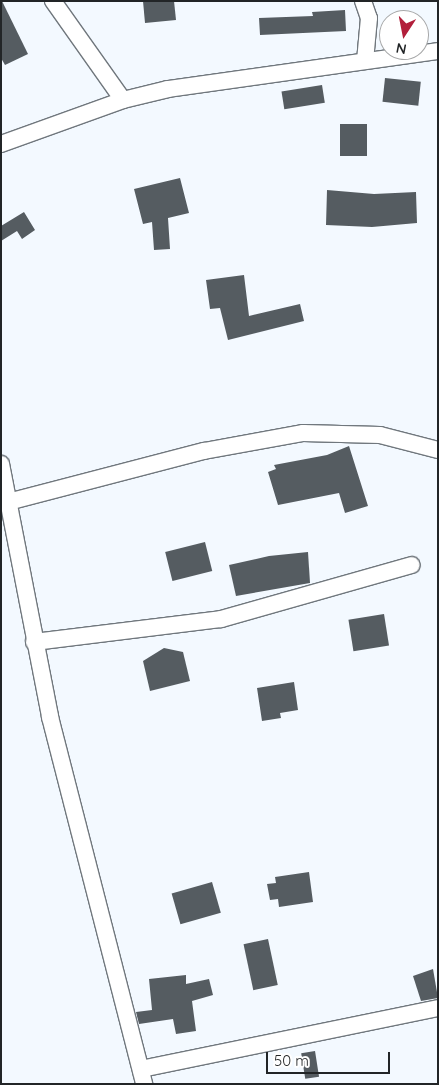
<!DOCTYPE html>
<style>
body{margin:0}
#map{position:relative;width:439px;height:1085px;overflow:hidden;background:#f3f9ff;font-family:Quicksand,sans-serif}
div>[style]{position:absolute}
.building>*{inset:0;background:#555c61;transform-origin:0 0}
.roads{filter:drop-shadow(1px 0 #70777d) drop-shadow(-1px 0 #70777d) drop-shadow(0 1px #70777d) drop-shadow(0 -1px #70777d)}
.minor>*{height:16px;margin:-8px;padding:0 8px;transform-origin:8px;border-radius:8px;background:#fff}
span{translate:-50% -50%;white-space:nowrap;text-align:center;line-height:1.15;-webkit-text-stroke:5px #fff;paint-order:stroke}
.frame{position:absolute;inset:0;border:2px solid #222527;pointer-events:none}
.north{position:absolute;left:379px;top:10px;width:50px;height:50px;box-sizing:border-box;background:#fff;border:1px solid #a7a8a9;border-radius:50%;rotate:191deg;font-size:14px;font-weight:700;line-height:20px;text-align:center;color:#222527}
.north::after{content:'';display:block;margin:auto;width:18px;height:22px;background:#b21f3b;clip-path:polygon(50% 0,100% 100%,50% 72%,0 100%)}
.scale{position:absolute;left:266px;top:1052px;width:124px;height:22px;box-sizing:border-box;border:2px solid #222527;border-top:0;padding-left:6px;font-size:15px;line-height:18px;white-space:nowrap;color:#222527;-webkit-text-stroke:4px #fff;paint-order:stroke}
</style>
<div id="map">
<div class="building">
<i style="clip-path:polygon(2px 1px,28px 54px,5px 65px,1px 58px)"></i>
<i style="clip-path:polygon(143px 1px,174px 1px,176px 20px,145px 23px)"></i>
<i style="clip-path:polygon(345px 10px,346px 31px,260px 35px,259px 18px,313px 16px,312px 12px)"></i>
<i style="left:385px;top:78px;width:36px;height:24px;rotate:6deg"></i>
<i style="left:322px;top:85px;width:18px;height:41px;rotate:81deg"></i>
<i style="left:340px;top:124px;width:27px;height:32px"></i>
<i style="clip-path:polygon(180px 178px,189px 213px,168px 218px,170px 249px,154px 250px,152px 222px,143px 224px,134px 189px)"></i>
<i style="clip-path:polygon(327px 190px,374px 194px,416px 192px,417px 223px,372px 227px,326px 225px)"></i>
<i style="clip-path:polygon(24px 212px,35px 230px,22px 239px,17px 231px,1px 241px,1px 226px)"></i>
<i style="clip-path:polygon(244px 275px,249px 316px,300px 304px,304px 321px,228px 340px,220px 308px,210px 309px,206px 280px)"></i>
<i style="clip-path:polygon(349px 446px,368px 506px,345px 513px,339px 493px,278px 505px,268px 472px,276px 469px,274px 465px,327px 455px)"></i>
<i style="left:205px;top:542px;width:30px;height:41px;rotate:76deg"></i>
<i style="clip-path:polygon(308px 552px,310px 583px,236px 596px,229px 565px,269px 556px)"></i>
<i style="left:384px;top:614px;width:32px;height:36px;rotate:81deg"></i>
<i style="clip-path:polygon(164px 648px,183px 652px,190px 681px,150px 691px,143px 661px)"></i>
<i style="clip-path:polygon(294px 682px,298px 710px,280px 713px,281px 718px,262px 721px,257px 688px)"></i>
<i style="clip-path:polygon(309px 872px,313px 902px,279px 907px,278px 899px,270px 900px,267px 884px,276px 883px,275px 877px)"></i>
<i style="left:212px;top:882px;width:32px;height:42px;rotate:74deg"></i>
<i style="left:268px;top:939px;width:47px;height:25px;rotate:78deg"></i>
<i style="clip-path:polygon(433px 969px,438px 998px,421px 1001px,413px 976px)"></i>
<i style="clip-path:polygon(186px 975px,186px 984px,209px 979px,213px 995px,192px 1001px,196px 1031px,176px 1034px,173px 1019px,139px 1024px,136px 1012px,152px 1010px,149px 979px)"></i>
<i style="left:315px;top:1051px;width:26px;height:14px;rotate:81deg"></i>
</div>
<div class="roads">
<div class="minor">
<i style="left:53px;top:1px;width:121px;rotate:54.7deg"></i>
<i style="left:363px;top:1px;width:18px;rotate:71deg"></i>
<i style="left:369px;top:18px;width:43px;rotate:95.3deg"></i>
<i style="left:1px;top:144px;width:130px;rotate:-19.8deg"></i>
<i style="left:123px;top:100px;width:46px;rotate:-13.7deg"></i>
<i style="left:168px;top:89px;width:273px;rotate:-8deg"></i>
<i style="left:1px;top:464px;width:258px;rotate:79deg"></i>
<i style="left:50px;top:717px;width:379px;rotate:75.6deg"></i>
<i style="left:8px;top:502px;width:203px;rotate:-14.6deg"></i>
<i style="left:204px;top:451px;width:101px;rotate:-10.3deg"></i>
<i style="left:303px;top:433px;width:77px;rotate:1.5deg"></i>
<i style="left:380px;top:435px;width:60px;rotate:14.5deg"></i>
<i style="left:34px;top:642px;width:188px;rotate:-7deg"></i>
<i style="left:221px;top:619px;width:198px;rotate:-15.8deg"></i>
<i style="left:141px;top:1069px;width:303px;rotate:-11.6deg"></i>
</div>
</div>
<div class="frame"></div>
<div class="north">N</div>
<div class="scale">50 m</div>
</div>
